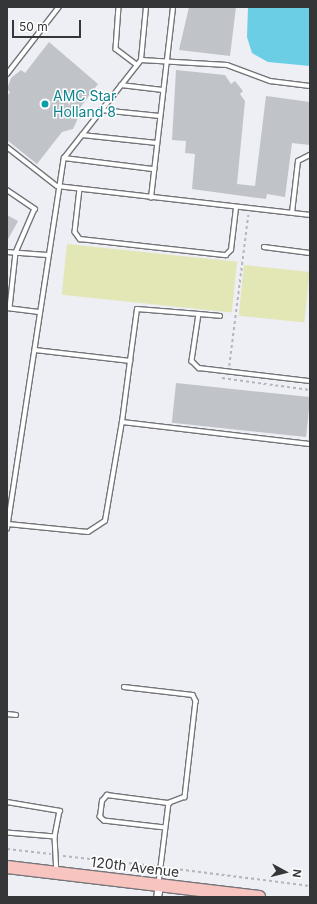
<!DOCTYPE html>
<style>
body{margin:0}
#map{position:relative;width:317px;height:904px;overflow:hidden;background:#edeff5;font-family:Inter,sans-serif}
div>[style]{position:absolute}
.green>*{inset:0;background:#e3e6b5;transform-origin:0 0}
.water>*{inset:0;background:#6bcee4}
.building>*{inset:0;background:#c0c3c8;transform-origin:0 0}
.path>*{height:1.5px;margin-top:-0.75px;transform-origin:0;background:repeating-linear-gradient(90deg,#b4b6bb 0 3px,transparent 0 6px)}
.roads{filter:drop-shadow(1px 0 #737579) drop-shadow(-1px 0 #737579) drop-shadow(0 1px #737579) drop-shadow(0 -1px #737579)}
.lane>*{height:3.5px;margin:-1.75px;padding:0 1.75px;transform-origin:1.75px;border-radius:1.75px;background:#fff}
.street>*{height:7px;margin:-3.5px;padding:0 3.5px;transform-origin:3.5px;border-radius:3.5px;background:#fff}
.primary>*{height:12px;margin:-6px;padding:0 6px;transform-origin:6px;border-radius:6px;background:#f8c4c0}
.dots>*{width:11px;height:11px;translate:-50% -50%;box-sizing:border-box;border:2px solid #fff;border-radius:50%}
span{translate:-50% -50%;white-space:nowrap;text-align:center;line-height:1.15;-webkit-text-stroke:3px #fff;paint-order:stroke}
.culture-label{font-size:14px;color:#0d838f}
.left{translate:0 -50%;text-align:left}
.street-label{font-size:14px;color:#353638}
.frame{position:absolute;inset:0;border:8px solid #353638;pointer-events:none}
.north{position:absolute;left:265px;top:852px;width:40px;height:40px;-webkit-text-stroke:3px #fff;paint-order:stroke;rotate:97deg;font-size:11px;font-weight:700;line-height:16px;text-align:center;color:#353638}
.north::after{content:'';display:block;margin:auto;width:14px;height:18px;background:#353638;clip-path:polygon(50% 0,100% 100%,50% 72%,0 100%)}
.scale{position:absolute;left:12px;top:20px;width:69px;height:18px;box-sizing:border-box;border:2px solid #353638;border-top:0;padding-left:5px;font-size:12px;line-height:14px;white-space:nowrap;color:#353638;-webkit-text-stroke:3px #fff;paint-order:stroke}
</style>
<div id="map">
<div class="green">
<i style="left:67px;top:244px;width:171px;height:51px;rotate:6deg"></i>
<i style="left:244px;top:265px;width:66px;height:51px;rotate:6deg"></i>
</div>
<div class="water">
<i style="clip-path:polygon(248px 7px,310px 8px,310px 66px,268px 62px,252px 53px,247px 37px)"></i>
</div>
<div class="building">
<i style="clip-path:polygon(189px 7px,236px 7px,230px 56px,179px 50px)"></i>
<i style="clip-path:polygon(49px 42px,98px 84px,76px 113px,79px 116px,73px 129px,62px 132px,37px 164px,7px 140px,7px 96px,10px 92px,7px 89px,11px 78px,21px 70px,25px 73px)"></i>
<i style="clip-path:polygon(176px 70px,225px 75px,231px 84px,235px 81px,243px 91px,240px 94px,245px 101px,237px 184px,255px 186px,266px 96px,310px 102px,310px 145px,292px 143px,285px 197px,267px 194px,266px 199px,192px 189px,195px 154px,185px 153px,186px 141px,172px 140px)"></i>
<i style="clip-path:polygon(7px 215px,18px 221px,7px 241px)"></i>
<i style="left:176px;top:383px;width:135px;height:40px;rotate:6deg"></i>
</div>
<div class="path">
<i style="left:229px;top:366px;width:152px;rotate:-82.8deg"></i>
<i style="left:222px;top:378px;width:89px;rotate:7.8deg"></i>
<i style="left:7px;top:849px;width:44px;rotate:6.5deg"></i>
<i style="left:63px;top:856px;width:92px;rotate:6.3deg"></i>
<i style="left:168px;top:868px;width:143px;rotate:7.2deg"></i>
</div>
<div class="roads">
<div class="lane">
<i style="left:119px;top:7px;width:42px;rotate:94.1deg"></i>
<i style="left:116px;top:49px;width:26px;rotate:37deg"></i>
<i style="left:141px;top:60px;width:53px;rotate:-84.6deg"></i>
<i style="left:7px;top:74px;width:85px;rotate:-52.2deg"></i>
<i style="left:121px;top:85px;width:42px;rotate:6.8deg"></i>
<i style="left:101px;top:110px;width:59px;rotate:5.8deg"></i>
<i style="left:82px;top:135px;width:75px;rotate:6.1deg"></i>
<i style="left:7px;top:147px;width:63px;rotate:38deg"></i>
<i style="left:57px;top:186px;width:255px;rotate:6.5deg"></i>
<i style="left:64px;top:158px;width:91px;rotate:7deg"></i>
<i style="left:80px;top:189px;width:43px;rotate:96.6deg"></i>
<i style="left:75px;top:232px;width:9px;rotate:54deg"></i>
<i style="left:80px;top:239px;width:147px;rotate:6.3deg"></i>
<i style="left:226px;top:255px;width:7px;rotate:-45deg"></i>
<i style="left:231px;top:250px;width:42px;rotate:-83.2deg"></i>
<i style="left:7px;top:190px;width:34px;rotate:34deg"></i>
<i style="left:35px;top:209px;width:48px;rotate:113.4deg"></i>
<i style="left:16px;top:253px;width:55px;rotate:96.2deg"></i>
<i style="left:151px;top:198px;width:192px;rotate:-83.4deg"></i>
<i style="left:292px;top:213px;width:52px;rotate:-83.4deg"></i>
<i style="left:298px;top:161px;width:13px;rotate:-27deg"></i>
<i style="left:264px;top:247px;width:46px;rotate:7.4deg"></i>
<i style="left:7px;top:252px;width:40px;rotate:4.3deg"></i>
<i style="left:7px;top:308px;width:32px;rotate:7deg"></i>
<i style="left:199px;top:314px;width:21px;rotate:5deg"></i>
<i style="left:35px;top:350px;width:96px;rotate:6.6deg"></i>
<i style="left:130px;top:361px;width:52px;rotate:-82.3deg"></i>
<i style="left:137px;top:309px;width:62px;rotate:4.6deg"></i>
<i style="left:199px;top:314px;width:48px;rotate:98.5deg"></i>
<i style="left:192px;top:361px;width:10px;rotate:45deg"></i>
<i style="left:199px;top:368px;width:112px;rotate:6.7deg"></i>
<i style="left:122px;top:422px;width:62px;rotate:-82.5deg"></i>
<i style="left:8px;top:524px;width:80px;rotate:5.7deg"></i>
<i style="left:88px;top:532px;width:20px;rotate:-33deg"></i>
<i style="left:105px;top:521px;width:100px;rotate:-80.3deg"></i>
<i style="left:122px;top:422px;width:189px;rotate:6.7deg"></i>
<i style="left:7px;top:529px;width:375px;rotate:-81.3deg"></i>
<i style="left:64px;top:158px;width:125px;rotate:-51.8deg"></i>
<i style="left:141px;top:60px;width:86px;rotate:3.3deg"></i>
<i style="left:227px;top:65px;width:46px;rotate:20.4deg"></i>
<i style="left:270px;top:81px;width:40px;rotate:7.1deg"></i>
<i style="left:124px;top:687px;width:69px;rotate:6.6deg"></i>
<i style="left:193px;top:695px;width:7px;rotate:63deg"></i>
<i style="left:196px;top:701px;width:97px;rotate:96.5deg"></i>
<i style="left:185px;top:797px;width:17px;rotate:159deg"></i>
<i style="left:169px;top:803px;width:81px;rotate:97.1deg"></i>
<i style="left:7px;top:714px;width:9px;rotate:6deg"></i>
<i style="left:7px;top:802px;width:54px;rotate:9.6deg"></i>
<i style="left:60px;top:811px;width:26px;rotate:101deg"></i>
<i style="left:55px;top:837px;width:48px;rotate:-175.2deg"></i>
<i style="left:165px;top:828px;width:61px;rotate:-173.5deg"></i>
<i style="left:104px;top:821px;width:6px;rotate:-135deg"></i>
<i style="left:100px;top:817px;width:16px;rotate:-83deg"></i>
<i style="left:102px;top:801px;width:8px;rotate:-50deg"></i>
<i style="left:107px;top:795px;width:63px;rotate:7.4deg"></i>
<i style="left:55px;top:837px;width:33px;rotate:87deg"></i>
</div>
<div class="street">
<i style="left:157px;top:897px;width:11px;rotate:-80deg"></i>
</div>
<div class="primary">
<i style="left:7px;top:867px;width:254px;rotate:6.8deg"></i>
</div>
</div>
<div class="dots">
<i style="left:45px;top:104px;background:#0f9aa8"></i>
</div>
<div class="culture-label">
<span class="left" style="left:53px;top:104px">AMC Star<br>Holland 8</span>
</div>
<div class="street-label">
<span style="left:135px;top:867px;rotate:7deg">120th Avenue</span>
</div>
<div class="frame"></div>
<div class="north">N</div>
<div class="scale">50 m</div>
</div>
